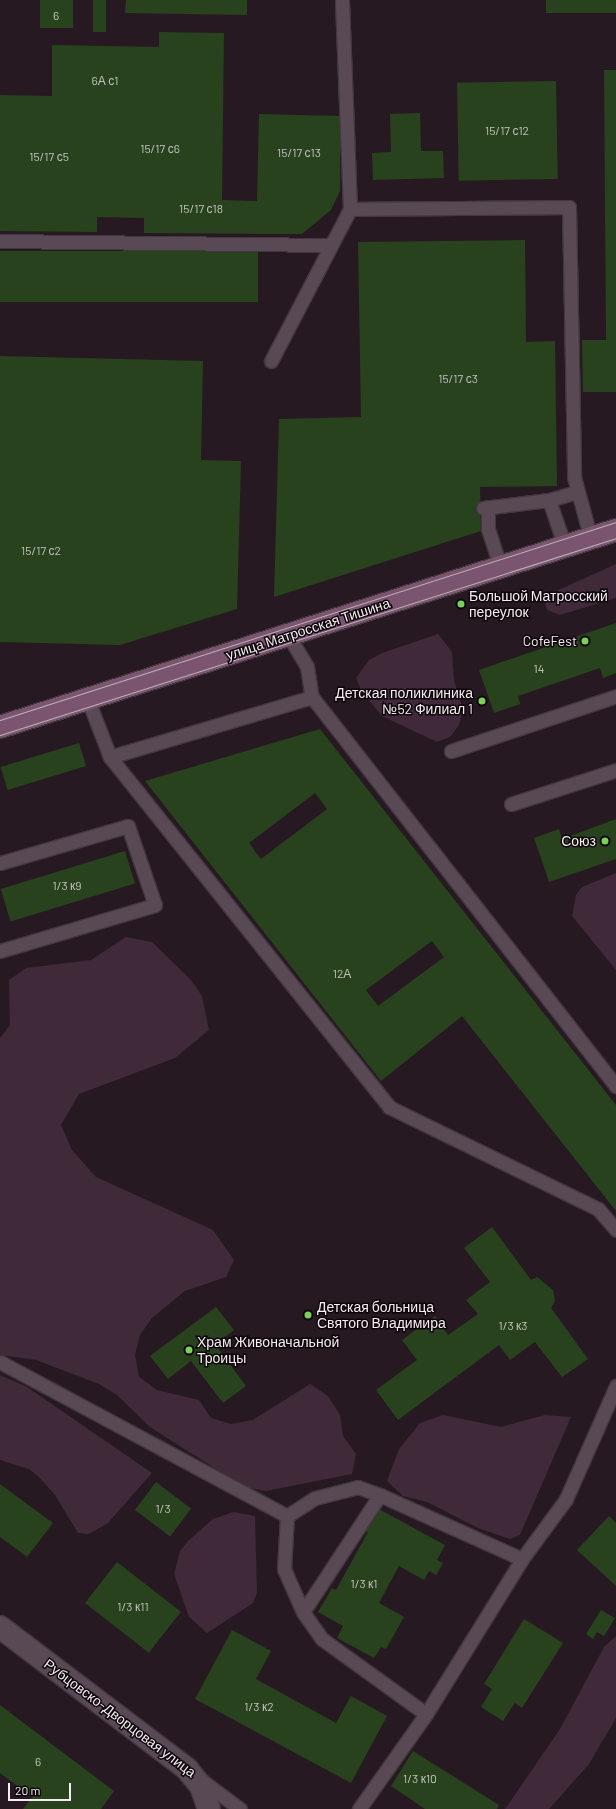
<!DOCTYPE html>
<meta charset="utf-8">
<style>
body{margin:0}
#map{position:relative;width:616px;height:1809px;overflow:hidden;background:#271922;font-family:Barlow,sans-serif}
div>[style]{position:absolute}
.green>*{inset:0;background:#402939}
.building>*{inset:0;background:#28421d;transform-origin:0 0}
.roads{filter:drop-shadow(1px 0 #42373f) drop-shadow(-1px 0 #42373f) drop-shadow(0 1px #42373f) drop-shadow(0 -1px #42373f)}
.lane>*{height:13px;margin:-6.5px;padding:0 6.5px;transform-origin:6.5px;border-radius:6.5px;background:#594954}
.street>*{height:22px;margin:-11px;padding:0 11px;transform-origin:11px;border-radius:11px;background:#594954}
.secondary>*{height:22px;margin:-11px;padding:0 11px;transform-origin:11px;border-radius:11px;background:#7b5570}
.tram>*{height:1px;margin:-0.5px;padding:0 0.5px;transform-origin:0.5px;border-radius:0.5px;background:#bdb2b8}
.dots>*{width:11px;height:11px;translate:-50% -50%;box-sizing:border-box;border:2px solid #0c060a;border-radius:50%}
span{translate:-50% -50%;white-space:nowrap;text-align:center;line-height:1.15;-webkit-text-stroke:3px #0c060a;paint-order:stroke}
.number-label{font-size:12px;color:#c2c2bd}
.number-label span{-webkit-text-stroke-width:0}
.poi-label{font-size:14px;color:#f6ecf2}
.left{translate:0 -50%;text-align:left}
.right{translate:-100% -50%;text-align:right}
.street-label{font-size:14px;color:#f6ecf2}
.scale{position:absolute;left:8px;top:1783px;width:63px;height:18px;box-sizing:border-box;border:2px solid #f6ecf2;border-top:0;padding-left:5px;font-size:12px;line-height:14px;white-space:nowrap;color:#f6ecf2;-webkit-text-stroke:3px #0c060a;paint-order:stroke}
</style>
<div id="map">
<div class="green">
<i style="clip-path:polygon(616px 564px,616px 598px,560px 615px,547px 610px,545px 603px,554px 592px)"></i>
<i style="clip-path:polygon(438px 634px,452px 652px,454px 680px,463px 710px,459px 725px,450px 737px,437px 742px,382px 716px,362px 692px,356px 678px,369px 660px,382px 653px)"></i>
<i style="clip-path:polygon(616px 873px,616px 970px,572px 916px,576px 895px,582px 887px)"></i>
<i style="clip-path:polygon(126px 937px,152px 942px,191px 980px,202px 996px,209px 1030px,175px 1058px,79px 1094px,61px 1125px,72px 1150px,96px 1177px,213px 1230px,234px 1260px,226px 1277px,185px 1291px,152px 1318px,140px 1335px,135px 1355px,139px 1377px,157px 1390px,199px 1400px,211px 1418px,231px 1424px,253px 1420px,310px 1384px,328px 1396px,340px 1415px,343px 1436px,356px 1454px,352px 1474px,266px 1491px,244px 1487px,150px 1427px,117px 1395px,99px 1384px,36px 1360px,0 1355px,0 1038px,10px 1025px,9px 980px,26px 968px,91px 960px)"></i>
<i style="clip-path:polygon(0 1375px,27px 1387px,152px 1473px,108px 1523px,89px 1534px,78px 1533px,55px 1495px,39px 1477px,29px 1469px,0 1460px)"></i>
<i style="clip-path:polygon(443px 1415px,501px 1427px,545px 1415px,571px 1417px,520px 1535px,510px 1539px,478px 1528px,427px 1502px,403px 1496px,387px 1481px,399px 1449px,420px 1423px)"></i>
<i style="clip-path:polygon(234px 1512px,255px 1516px,257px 1593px,253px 1603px,207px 1633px,189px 1617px,174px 1574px,180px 1551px,188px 1541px,213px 1519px)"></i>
<i style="clip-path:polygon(616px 1636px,616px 1718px,589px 1764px,549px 1809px,505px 1809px,560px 1729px,604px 1647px)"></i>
</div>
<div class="building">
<i style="left:40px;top:0;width:33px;height:28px"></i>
<i style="left:93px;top:0;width:13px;height:32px"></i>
<i style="clip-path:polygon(126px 0,247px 0,247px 15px,125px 13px)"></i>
<i style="left:546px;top:0;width:70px;height:13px"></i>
<i style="clip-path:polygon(159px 32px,224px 33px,222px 200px,257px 201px,259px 114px,340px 116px,340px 191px,331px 210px,302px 234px,144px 233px,144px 218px,97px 217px,97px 232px,0 231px,0 95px,52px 96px,52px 45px,159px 47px)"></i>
<i style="clip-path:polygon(604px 70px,616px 70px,616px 392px,583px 392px,582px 340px,606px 340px)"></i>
<i style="left:556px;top:81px;width:98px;height:99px;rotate:89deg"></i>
<i style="clip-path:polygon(420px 113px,421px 151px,443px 151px,444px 178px,373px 180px,372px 153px,391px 152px,390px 114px)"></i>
<i style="clip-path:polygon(525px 240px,526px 342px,555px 341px,557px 486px,480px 487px,481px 531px,274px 597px,279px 419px,361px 417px,358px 242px)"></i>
<i style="left:0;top:251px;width:258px;height:51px"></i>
<i style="clip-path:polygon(0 356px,203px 361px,201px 460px,241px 461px,237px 609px,120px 645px,0 642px)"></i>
<i style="clip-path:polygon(616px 623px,616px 673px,603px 678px,600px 668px,518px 696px,520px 704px,494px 713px,479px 670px)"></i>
<i style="clip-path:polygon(evenodd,320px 729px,616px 1105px,616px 1211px,462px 1016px,381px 1081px,145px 781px,320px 729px,315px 793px,327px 809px,261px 859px,249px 843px,315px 793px,320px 729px,432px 941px,444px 957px,378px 1006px,366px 990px,432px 941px)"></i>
<i style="left:79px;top:743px;width:24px;height:82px;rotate:73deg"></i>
<i style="clip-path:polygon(616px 819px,616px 859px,549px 882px,534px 838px,559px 829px,562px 839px)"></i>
<i style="left:125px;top:851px;width:34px;height:130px;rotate:73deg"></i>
<i style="clip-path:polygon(492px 1227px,531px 1280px,537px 1277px,553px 1290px,555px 1301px,551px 1308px,588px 1359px,562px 1377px,535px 1342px,510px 1360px,499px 1345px,398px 1420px,376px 1390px,417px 1360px,402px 1340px,435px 1316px,448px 1335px,478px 1314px,466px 1300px,490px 1282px,464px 1248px)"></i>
<i style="clip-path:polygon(216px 1307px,234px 1330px,215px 1344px,246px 1386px,223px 1403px,191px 1361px,168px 1379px,150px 1356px)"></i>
<i style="left:156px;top:1482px;width:44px;height:35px;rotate:37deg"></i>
<i style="clip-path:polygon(0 1484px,53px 1523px,27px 1557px,0 1537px)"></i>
<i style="clip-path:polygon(375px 1507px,445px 1545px,437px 1560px,443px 1563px,436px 1575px,429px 1571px,424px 1580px,399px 1566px,379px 1603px,404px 1617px,386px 1649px,381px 1647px,374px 1658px,337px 1638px,343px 1626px,318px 1612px,332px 1588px,336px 1590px,368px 1532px,363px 1530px)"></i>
<i style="clip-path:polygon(609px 1516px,616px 1523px,616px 1586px,577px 1550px)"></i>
<i style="left:117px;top:1562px;width:81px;height:52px;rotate:38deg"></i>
<i style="clip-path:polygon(601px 1610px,615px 1618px,604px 1636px,597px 1632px,593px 1639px,586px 1634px)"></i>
<i style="clip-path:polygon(524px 1619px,563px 1643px,522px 1708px,515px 1703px,503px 1721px,481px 1707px,492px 1689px,484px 1684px)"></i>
<i style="clip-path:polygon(232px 1630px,271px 1651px,256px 1679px,336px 1723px,351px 1696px,387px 1716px,351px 1783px,195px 1699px)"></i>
<i style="clip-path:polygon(0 1705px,114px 1791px,101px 1809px,23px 1809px,32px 1797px,0 1773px)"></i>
<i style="clip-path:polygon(413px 1751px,499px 1805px,497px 1809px,425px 1809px,391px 1786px)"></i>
</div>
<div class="roads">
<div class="lane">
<i style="left:350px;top:209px;width:219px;rotate:-0.5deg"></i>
<i style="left:569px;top:207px;width:270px;rotate:88.9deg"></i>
<i style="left:574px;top:477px;width:64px;rotate:74.7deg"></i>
<i style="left:0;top:241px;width:331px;rotate:0.7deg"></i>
<i style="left:271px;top:361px;width:171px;rotate:-62.5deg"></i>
<i style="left:350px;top:209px;width:209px;rotate:-92.2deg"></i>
<i style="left:549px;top:500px;width:50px;rotate:71.2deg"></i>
<i style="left:488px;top:507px;width:22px;rotate:90deg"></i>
<i style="left:488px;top:529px;width:40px;rotate:72deg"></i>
<i style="left:483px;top:508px;width:66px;rotate:-6.9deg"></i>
<i style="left:549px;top:500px;width:29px;rotate:-16deg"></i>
<i style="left:288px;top:635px;width:37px;rotate:59deg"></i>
<i style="left:307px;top:667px;width:30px;rotate:81deg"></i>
<i style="left:312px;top:697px;width:494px;rotate:52deg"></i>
<i style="left:312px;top:697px;width:211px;rotate:163.5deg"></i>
<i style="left:110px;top:757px;width:448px;rotate:51.4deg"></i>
<i style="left:389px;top:1107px;width:233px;rotate:26deg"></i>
<i style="left:598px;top:1209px;width:28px;rotate:49deg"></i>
<i style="left:88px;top:700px;width:61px;rotate:68.9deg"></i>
<i style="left:451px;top:751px;width:174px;rotate:-18.4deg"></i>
<i style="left:511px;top:804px;width:110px;rotate:-17.9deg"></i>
<i style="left:0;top:863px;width:133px;rotate:-16.1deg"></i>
<i style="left:128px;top:826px;width:83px;rotate:71.1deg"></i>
<i style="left:155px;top:905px;width:162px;rotate:163.5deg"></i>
<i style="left:0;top:1362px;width:326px;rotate:28.2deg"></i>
<i style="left:287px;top:1516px;width:53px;rotate:93.2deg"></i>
<i style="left:284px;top:1569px;width:47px;rotate:66.2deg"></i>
<i style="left:303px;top:1612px;width:140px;rotate:-56.7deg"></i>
<i style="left:380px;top:1495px;width:156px;rotate:24.3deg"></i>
<i style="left:522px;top:1559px;width:74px;rotate:-53.7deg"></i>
<i style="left:566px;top:1499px;width:124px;rotate:-66.1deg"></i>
<i style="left:287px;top:1516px;width:33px;rotate:-33deg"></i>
<i style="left:315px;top:1498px;width:44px;rotate:-14.3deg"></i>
<i style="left:358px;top:1487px;width:23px;rotate:20deg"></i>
<i style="left:303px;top:1612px;width:33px;rotate:55deg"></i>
<i style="left:322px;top:1639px;width:128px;rotate:35.8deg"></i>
<i style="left:426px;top:1714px;width:182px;rotate:-58.2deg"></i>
<i style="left:200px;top:1779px;width:50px;rotate:36.9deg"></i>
<i style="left:359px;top:1809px;width:116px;rotate:-54.8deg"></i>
</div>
<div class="street">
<i style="left:0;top:1627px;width:235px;rotate:37.2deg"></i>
<i style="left:187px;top:1769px;width:22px;rotate:51deg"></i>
<i style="left:201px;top:1786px;width:24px;rotate:71deg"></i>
</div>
<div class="secondary">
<i style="left:0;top:727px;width:647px;rotate:-17.73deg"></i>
</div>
</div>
<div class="tram">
<i style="left:0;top:720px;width:647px;rotate:-17.82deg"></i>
<i style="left:0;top:735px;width:647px;rotate:-17.73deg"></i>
</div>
<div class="dots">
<i style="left:461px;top:604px;background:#7bd155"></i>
<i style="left:585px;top:641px;background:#7bd155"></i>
<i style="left:482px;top:701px;background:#7bd155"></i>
<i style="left:605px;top:841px;background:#7bd155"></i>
<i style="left:308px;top:1315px;background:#7bd155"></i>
<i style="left:189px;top:1350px;background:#7bd155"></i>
</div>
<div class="number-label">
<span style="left:56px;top:16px">6</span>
<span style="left:105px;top:81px">6А с1</span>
<span style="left:507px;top:131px">15/17 с12</span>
<span style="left:160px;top:149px">15/17 с6</span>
<span style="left:299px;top:153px">15/17 с13</span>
<span style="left:49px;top:157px">15/17 с5</span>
<span style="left:201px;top:209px">15/17 с18</span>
<span style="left:458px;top:379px">15/17 с3</span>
<span style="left:41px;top:551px">15/17 с2</span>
<span style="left:539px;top:669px">14</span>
<span style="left:67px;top:886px">1/3 к9</span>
<span style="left:342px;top:974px">12А</span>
<span style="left:513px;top:1326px">1/3 к3</span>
<span style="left:163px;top:1509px">1/3</span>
<span style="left:364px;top:1584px">1/3 к1</span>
<span style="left:133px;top:1607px">1/3 к11</span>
<span style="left:259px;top:1707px">1/3 к2</span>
<span style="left:38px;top:1762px">6</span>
<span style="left:420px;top:1779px">1/3 к10</span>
</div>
<div class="poi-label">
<span class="left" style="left:469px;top:604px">Большой Матросский<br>переулок</span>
<span class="right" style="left:577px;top:641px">CofeFest</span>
<span class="right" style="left:473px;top:701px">Детская поликлиника<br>№52 Филиал 1</span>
<span class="right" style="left:596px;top:841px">Союз</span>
<span class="left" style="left:317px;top:1315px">Детская больница<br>Святого Владимира</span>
<span class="left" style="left:197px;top:1350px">Храм Живоначальной<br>Троицы</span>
</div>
<div class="street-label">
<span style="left:308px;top:629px;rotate:-18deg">улица Матросская Тишина</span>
<span style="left:120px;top:1718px;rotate:37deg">Рубцовско-Дворцовая улица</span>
</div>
<div class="scale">20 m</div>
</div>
